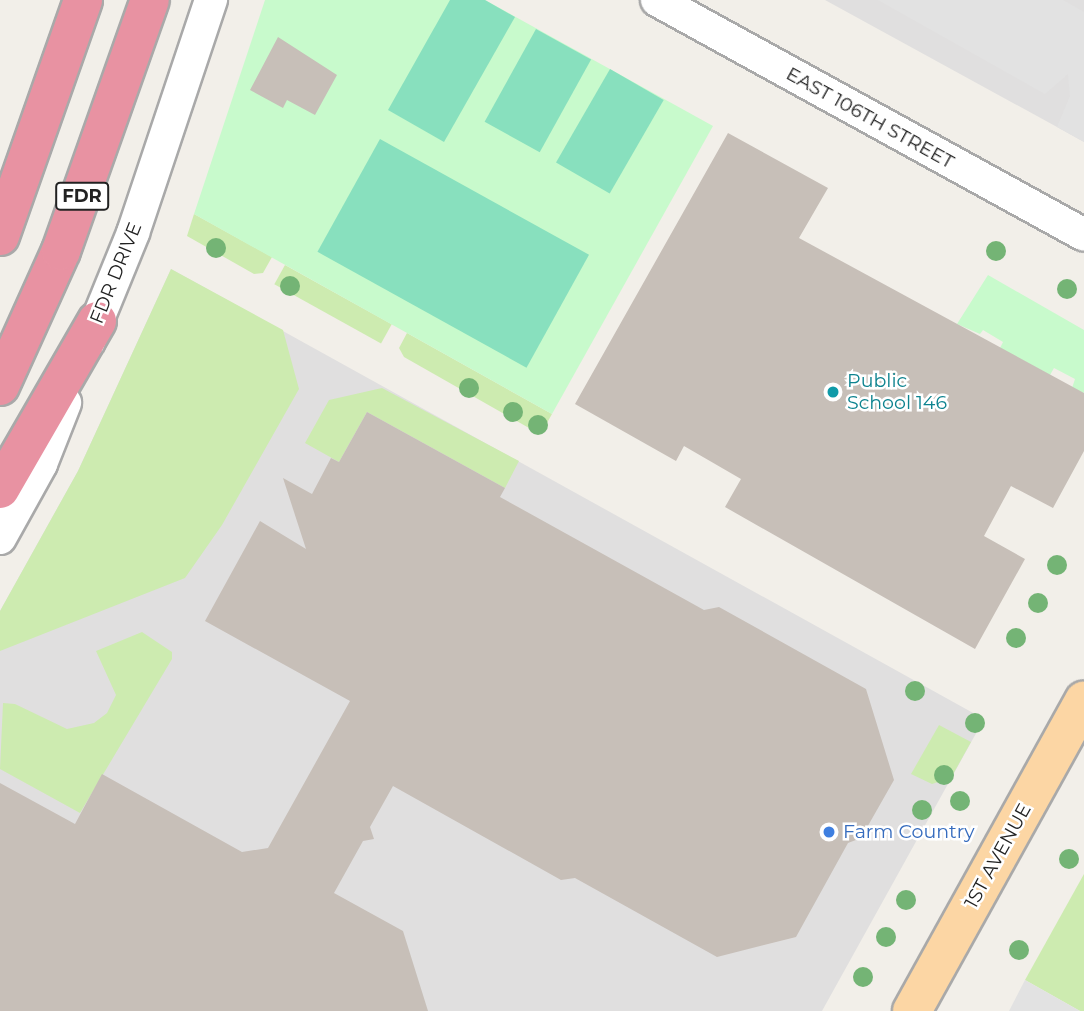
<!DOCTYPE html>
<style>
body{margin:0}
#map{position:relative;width:1084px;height:1011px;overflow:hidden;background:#f2efe9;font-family:Montserrat,sans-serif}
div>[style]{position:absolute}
.residential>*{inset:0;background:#e0dfdf}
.grass>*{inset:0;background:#cdebb0;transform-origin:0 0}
.park>*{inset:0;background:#c8facc}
.pitch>*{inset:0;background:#88e0be;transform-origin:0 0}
.parking>*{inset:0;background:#e2e2e2}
.building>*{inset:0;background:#c7bfb8}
.roads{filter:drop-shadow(2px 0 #a9a9a9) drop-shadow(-2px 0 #a9a9a9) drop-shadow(0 2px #a9a9a9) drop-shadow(0 -2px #a9a9a9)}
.minor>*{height:32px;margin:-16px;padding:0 16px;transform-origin:16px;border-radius:16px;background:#fff}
.primary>*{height:38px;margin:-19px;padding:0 19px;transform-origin:19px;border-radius:19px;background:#fcd6a4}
.motorway>*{height:38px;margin:-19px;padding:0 19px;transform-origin:19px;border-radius:19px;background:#e892a2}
.trees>*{width:20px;height:20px;margin:-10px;border-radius:50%;background:#74b475}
.dots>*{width:19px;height:19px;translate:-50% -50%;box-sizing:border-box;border:4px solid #fff;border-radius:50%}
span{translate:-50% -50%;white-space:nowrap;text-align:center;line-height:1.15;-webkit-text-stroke:5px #fff;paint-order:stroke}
.shield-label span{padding:2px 5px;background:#fff;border:2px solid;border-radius:5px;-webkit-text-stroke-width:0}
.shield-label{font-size:18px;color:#222;font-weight:700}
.street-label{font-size:19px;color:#222}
.culture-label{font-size:19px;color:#0d838f}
.left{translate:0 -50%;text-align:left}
.shop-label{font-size:19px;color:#366cbe}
</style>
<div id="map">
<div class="residential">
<i style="clip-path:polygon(825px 0,1084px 0,1084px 142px,1057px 127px)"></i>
<i style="clip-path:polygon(171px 269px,984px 719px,822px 1011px,0 1011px,0 611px,78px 471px)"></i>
</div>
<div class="grass">
<i style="clip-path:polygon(194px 214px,272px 257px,263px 273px,254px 274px,187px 236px)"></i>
<i style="left:285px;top:265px;width:122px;height:22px;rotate:29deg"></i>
<i style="clip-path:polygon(171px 269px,283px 330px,299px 389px,222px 525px,185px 578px,0 651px,0 611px,78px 471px)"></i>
<i style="clip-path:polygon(407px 333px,552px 414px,543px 430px,536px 432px,404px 357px,399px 348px)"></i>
<i style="clip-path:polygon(382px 388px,519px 461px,505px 488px,367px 412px,339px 462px,305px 443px,329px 400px)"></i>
<i style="clip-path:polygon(142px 632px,172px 652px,172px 659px,80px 813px,0 769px,3px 703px,15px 704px,67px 729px,94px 723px,107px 713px,116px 695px,96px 651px)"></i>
<i style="clip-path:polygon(939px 725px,971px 742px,951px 778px,932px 784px,911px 774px)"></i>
<i style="clip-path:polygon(1084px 874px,1084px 1011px,1080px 1011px,1025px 980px)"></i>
</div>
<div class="park">
<i style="clip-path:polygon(265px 0,485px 0,713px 126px,552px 414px,194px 214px)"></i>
<i style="clip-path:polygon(988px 275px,1084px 330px,1084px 393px,1072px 388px,1075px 379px,1054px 368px,1050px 375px,1000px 348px,1003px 342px,983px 330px,980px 334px,957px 324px)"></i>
</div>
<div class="pitch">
<i style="clip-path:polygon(450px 0,485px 0,515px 17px,444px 142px,388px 110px)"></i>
<i style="left:536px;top:29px;width:63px;height:106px;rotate:29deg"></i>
<i style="left:610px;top:69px;width:62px;height:108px;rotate:30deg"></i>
<i style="left:380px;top:139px;width:239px;height:129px;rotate:29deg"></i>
</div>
<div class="parking">
<i style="clip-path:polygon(878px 0,1063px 0,1084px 12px,1084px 142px,1057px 127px,1070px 96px,1068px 74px,1045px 94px)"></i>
<i style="clip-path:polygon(1025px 980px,1080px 1011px,1009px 1011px)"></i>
</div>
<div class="building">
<i style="clip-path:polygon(278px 37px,337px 75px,315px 115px,287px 100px,283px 108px,250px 90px)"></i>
<i style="clip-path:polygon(728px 133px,828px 188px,799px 238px,1084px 393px,1084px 451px,1053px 508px,1011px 486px,984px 536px,1025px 559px,975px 649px,725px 507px,741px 479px,684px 446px,676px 461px,575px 404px)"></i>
<i style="clip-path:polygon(367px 412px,505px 488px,500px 497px,704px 610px,719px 607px,866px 689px,894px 780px,861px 838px,848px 843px,796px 937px,717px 957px,575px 878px,561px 880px,393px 786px,370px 827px,374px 839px,363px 841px,334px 893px,403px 931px,428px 1011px,0 1011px,0 783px,75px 824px,102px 774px,242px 852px,268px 848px,350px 701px,205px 621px,260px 521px,306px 549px,283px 478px,312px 494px,331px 458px,339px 462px)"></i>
</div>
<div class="roads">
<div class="minor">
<i style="left:657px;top:0;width:487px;rotate:28.8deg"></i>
<i style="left:89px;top:341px;width:117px;rotate:-67.8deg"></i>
<i style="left:133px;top:233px;width:246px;rotate:-71.5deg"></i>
<i style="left:0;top:538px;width:85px;rotate:-61deg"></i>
<i style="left:41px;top:464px;width:66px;rotate:-68.5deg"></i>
</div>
<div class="primary">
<i style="left:912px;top:1011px;width:355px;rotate:-61deg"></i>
</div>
<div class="motorway">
<i style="left:0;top:236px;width:250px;rotate:-70.6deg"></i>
<i style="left:0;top:386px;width:148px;rotate:-65.7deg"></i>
<i style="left:61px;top:251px;width:266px;rotate:-70.5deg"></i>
<i style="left:0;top:489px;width:194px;rotate:-60deg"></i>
</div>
</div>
<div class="trees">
<i style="left:216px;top:248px"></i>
<i style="left:996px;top:251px"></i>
<i style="left:290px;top:286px"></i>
<i style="left:1067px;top:289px"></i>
<i style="left:469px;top:388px"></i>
<i style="left:513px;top:412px"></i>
<i style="left:538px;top:425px"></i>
<i style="left:1057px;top:565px"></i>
<i style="left:1038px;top:603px"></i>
<i style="left:1016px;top:638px"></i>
<i style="left:915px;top:691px"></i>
<i style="left:975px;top:723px"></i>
<i style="left:944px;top:775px"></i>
<i style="left:960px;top:801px"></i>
<i style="left:922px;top:810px"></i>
<i style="left:1069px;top:859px"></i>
<i style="left:906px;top:900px"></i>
<i style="left:886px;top:937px"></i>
<i style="left:1019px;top:950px"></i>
<i style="left:863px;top:977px"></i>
</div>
<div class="dots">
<i style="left:833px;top:392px;background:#0f9aa8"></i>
<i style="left:829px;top:832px;background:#3f7fe0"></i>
</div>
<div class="shield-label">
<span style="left:82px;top:196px">FDR</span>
</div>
<div class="street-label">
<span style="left:870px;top:118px;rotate:29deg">EAST 106TH STREET</span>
<span style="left:116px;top:273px;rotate:-68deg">FDR DRIVE</span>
<span style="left:998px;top:856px;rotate:-61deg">1ST AVENUE</span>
</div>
<div class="culture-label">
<span class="left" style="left:847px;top:392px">Public<br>School 146</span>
</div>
<div class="shop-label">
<span class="left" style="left:843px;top:832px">Farm Country</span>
</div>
</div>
